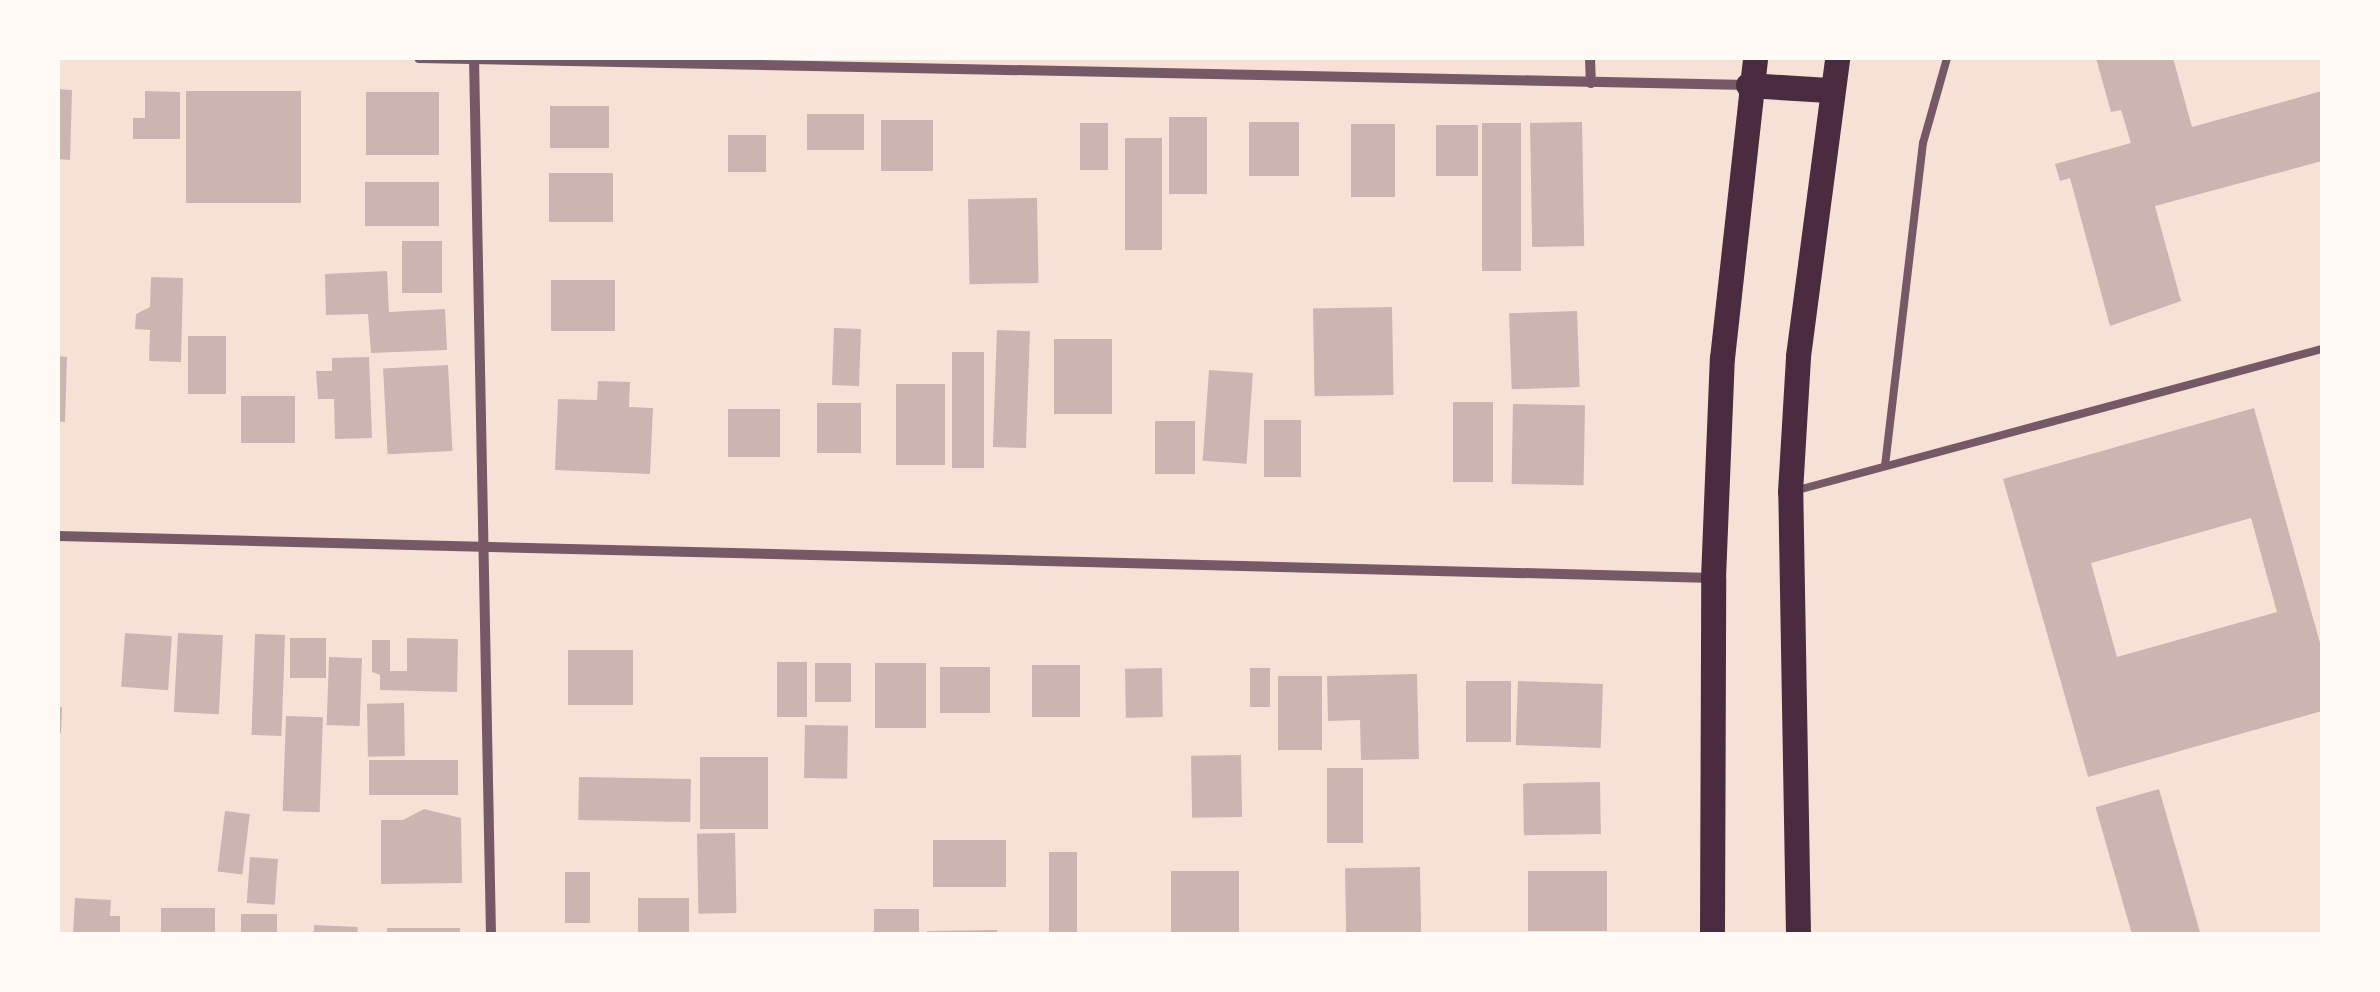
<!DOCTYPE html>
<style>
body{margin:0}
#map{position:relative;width:2380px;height:992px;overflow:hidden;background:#f7e1d7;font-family:Rubik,sans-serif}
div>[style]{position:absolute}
.building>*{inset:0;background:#ccb4b1;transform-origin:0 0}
.service>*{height:8px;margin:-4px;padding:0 4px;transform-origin:4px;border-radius:4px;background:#755966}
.minor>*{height:10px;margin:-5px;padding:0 5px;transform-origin:5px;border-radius:5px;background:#755966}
.primary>*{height:25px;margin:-12.5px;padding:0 12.5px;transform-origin:12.5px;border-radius:12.5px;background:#4a2c40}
span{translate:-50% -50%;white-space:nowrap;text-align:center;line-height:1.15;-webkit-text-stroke:8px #fffaf5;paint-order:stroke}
.frame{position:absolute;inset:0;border:60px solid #fffaf5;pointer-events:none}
</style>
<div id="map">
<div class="building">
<i style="clip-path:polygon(2096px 58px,2173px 58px,2192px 127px,2322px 91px,2322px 161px,2155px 206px,2181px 301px,2110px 326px,2070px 178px,2060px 181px,2055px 164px,2131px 143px,2121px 110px,2111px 112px)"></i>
<i style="clip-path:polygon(58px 89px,72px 90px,70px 160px,58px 159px)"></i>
<i style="clip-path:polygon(145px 91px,180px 92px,180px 139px,133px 139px,133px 118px,145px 118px)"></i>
<i style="left:186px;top:91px;width:115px;height:112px"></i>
<i style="left:366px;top:92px;width:73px;height:63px"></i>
<i style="left:550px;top:106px;width:59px;height:42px"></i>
<i style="left:807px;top:114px;width:57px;height:36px"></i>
<i style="left:1169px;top:117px;width:38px;height:77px"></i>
<i style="left:933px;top:120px;width:51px;height:52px;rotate:90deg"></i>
<i style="left:1249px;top:122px;width:50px;height:54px"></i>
<i style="left:1582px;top:122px;width:124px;height:52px;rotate:89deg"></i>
<i style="left:1080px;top:123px;width:28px;height:47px"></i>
<i style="left:1482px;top:123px;width:39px;height:148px"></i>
<i style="left:1351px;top:124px;width:44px;height:73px"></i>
<i style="left:1436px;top:125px;width:42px;height:51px"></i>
<i style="left:728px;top:135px;width:38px;height:37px"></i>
<i style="left:1125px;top:138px;width:37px;height:112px"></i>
<i style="left:549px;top:173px;width:64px;height:49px"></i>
<i style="left:439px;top:182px;width:44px;height:74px;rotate:90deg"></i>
<i style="left:1037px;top:198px;width:85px;height:69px;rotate:89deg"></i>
<i style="left:442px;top:241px;width:52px;height:40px;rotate:90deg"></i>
<i style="clip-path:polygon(387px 271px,389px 312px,445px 309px,447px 350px,371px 353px,368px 314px,326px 315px,325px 274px)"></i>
<i style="clip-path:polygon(151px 277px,183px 278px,181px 362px,149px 361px,150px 330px,135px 329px,136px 314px,150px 307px)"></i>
<i style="left:551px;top:280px;width:64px;height:51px"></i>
<i style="left:1392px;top:307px;width:88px;height:79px;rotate:89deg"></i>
<i style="left:1577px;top:311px;width:76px;height:68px;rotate:88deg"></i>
<i style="left:834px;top:328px;width:27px;height:57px;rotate:2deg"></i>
<i style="left:997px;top:330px;width:33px;height:117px;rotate:2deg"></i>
<i style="left:188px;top:336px;width:38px;height:58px"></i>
<i style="left:1054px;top:339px;width:58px;height:75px"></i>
<i style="left:952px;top:352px;width:32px;height:116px"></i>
<i style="clip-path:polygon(58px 356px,67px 357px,65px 422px,58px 421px)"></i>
<i style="clip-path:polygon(369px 357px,372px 438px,335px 439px,334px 399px,318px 399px,316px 371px,332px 371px,332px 358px)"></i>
<i style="left:448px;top:365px;width:86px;height:65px;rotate:87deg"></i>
<i style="left:1209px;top:370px;width:44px;height:91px;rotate:4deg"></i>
<i style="clip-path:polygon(598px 381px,630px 382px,629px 407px,653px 408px,650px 474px,555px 470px,558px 399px,597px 400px)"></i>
<i style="left:896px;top:384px;width:49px;height:81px"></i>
<i style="left:295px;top:396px;width:47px;height:54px;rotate:90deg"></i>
<i style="left:1453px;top:402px;width:40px;height:80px"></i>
<i style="left:817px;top:403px;width:44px;height:50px"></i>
<i style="left:1513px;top:404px;width:72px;height:80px;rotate:1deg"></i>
<i style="clip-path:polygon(evenodd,2254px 408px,2322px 650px,2322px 711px,2088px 777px,2003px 479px,2254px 408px,2251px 518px,2277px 612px,2117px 657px,2091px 563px,2251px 518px)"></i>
<i style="left:728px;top:409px;width:52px;height:48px"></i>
<i style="left:1301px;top:420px;width:57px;height:37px;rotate:90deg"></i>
<i style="left:1195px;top:421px;width:53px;height:40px;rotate:90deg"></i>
<i style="left:125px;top:633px;width:47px;height:54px;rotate:4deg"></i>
<i style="left:178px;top:633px;width:45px;height:79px;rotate:3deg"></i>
<i style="left:255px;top:634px;width:30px;height:101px;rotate:2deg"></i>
<i style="left:290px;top:638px;width:36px;height:40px"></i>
<i style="clip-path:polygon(407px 638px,458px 639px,457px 692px,380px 690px,380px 675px,372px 672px,372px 640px,390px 640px,390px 671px,407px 671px)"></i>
<i style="left:633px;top:650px;width:55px;height:65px;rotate:90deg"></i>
<i style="left:329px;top:657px;width:33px;height:68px;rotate:2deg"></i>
<i style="left:777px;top:662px;width:30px;height:55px"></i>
<i style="left:815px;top:663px;width:36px;height:39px"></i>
<i style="left:875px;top:663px;width:51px;height:65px"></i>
<i style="left:1032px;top:665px;width:48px;height:52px"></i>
<i style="left:990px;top:667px;width:46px;height:50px;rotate:90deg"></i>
<i style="left:1162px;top:668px;width:49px;height:37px;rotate:89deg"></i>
<i style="left:1250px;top:668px;width:20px;height:39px"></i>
<i style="clip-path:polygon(1417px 674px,1419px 759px,1361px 760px,1360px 720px,1328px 721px,1327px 676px)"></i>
<i style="left:1278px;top:676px;width:44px;height:74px"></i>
<i style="left:1466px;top:681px;width:45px;height:61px"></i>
<i style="left:1518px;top:681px;width:85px;height:64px;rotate:2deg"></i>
<i style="left:404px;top:703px;width:53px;height:37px;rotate:89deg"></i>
<i style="clip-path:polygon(58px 707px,62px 707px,61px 733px,58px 733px)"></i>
<i style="left:286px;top:716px;width:37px;height:95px;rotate:2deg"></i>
<i style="left:805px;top:725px;width:43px;height:53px;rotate:1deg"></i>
<i style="left:1241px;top:755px;width:62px;height:50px;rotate:89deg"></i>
<i style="left:768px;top:757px;width:72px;height:68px;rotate:90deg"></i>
<i style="left:458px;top:760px;width:35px;height:89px;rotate:90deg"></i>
<i style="left:1327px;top:768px;width:36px;height:75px"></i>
<i style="left:579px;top:777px;width:112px;height:43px;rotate:1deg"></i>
<i style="left:1600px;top:782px;width:52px;height:77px;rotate:89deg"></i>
<i style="left:2159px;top:789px;width:151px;height:66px;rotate:74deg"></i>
<i style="clip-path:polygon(424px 809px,461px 818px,462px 883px,381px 884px,381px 820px,403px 820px)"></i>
<i style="left:225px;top:811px;width:25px;height:61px;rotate:7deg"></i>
<i style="left:735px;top:833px;width:80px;height:38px;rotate:89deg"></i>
<i style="left:1006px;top:840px;width:47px;height:73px;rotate:90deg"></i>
<i style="left:1077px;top:852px;width:82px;height:28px;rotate:90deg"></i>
<i style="left:250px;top:857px;width:28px;height:46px;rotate:4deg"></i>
<i style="left:1420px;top:867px;width:67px;height:75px;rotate:89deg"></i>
<i style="left:1171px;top:871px;width:68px;height:63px"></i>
<i style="left:1607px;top:871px;width:60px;height:79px;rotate:90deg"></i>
<i style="left:565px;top:872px;width:25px;height:51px"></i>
<i style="clip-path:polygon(75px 898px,111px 900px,110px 916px,120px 916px,120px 934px,73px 934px)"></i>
<i style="left:689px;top:898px;width:36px;height:51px;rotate:90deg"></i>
<i style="left:161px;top:908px;width:54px;height:26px"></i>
<i style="left:874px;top:909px;width:45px;height:25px"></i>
<i style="left:241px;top:914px;width:36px;height:20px"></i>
<i style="clip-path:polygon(314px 925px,358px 927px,357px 934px,314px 934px)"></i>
<i style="left:387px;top:928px;width:73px;height:6px"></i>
<i style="clip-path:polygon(997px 930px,997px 934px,927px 934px,927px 931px)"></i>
</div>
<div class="service">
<i style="left:1885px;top:466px;width:325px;rotate:-83.3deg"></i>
<i style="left:1923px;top:143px;width:88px;rotate:-74.2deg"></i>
<i style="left:1794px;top:491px;width:547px;rotate:-15.05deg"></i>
</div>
<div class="minor">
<i style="left:419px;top:58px;width:1329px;rotate:1.16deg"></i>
<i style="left:474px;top:58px;width:876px;rotate:88.89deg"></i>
<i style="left:1590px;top:58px;width:25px;rotate:88deg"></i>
<i style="left:58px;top:536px;width:1655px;rotate:1.45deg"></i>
</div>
<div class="primary">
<i style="left:1748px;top:85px;width:80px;rotate:3.6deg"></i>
<i style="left:1712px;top:934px;width:356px;rotate:-89.8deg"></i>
<i style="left:1713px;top:578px;width:220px;rotate:-87.7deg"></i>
<i style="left:1722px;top:358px;width:302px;rotate:-83.7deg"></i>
<i style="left:1798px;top:934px;width:442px;rotate:-91deg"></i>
<i style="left:1790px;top:492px;width:136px;rotate:-86.6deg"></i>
<i style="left:1798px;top:356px;width:301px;rotate:-82.5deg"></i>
</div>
<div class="frame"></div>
</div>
